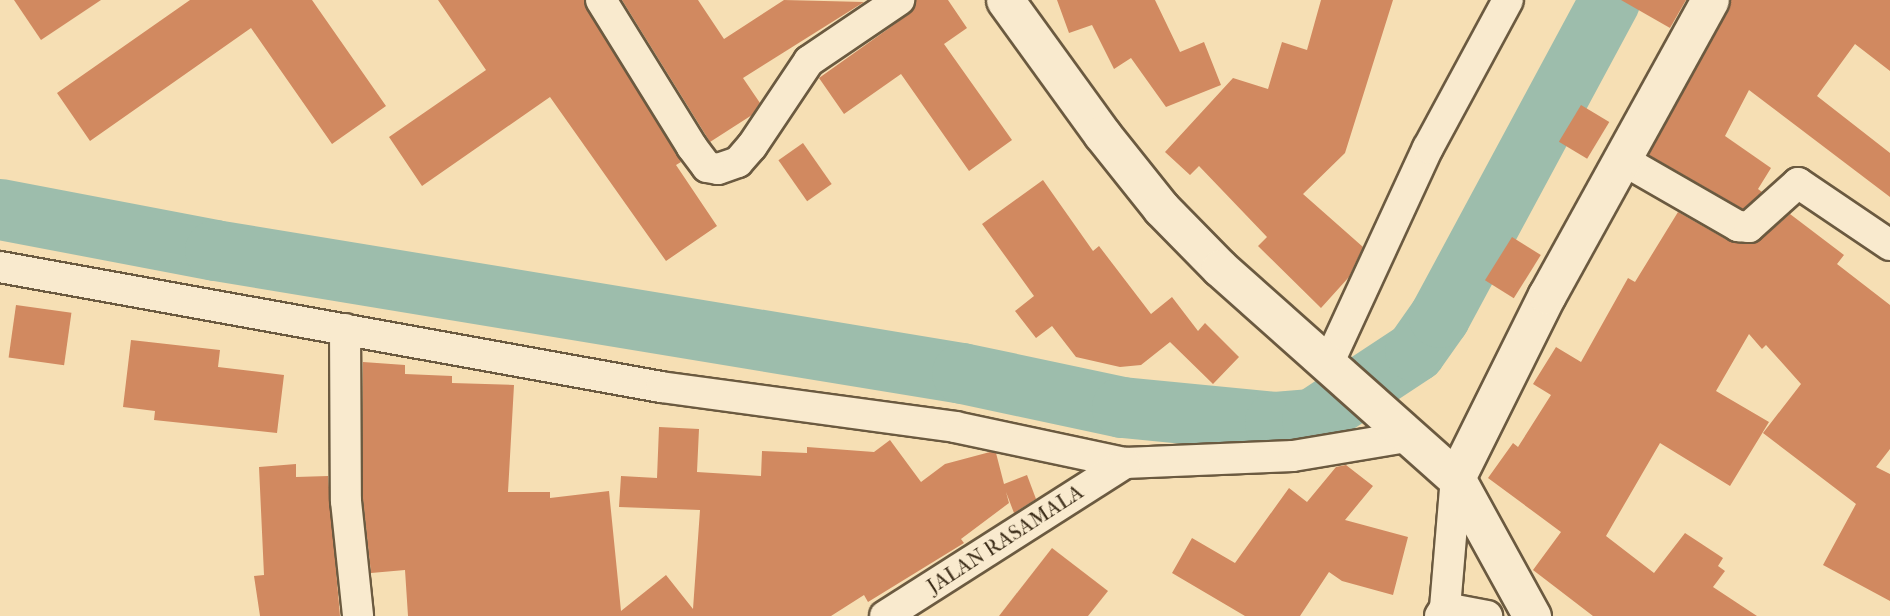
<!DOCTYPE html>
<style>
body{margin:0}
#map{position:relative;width:1890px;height:616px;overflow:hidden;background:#f6dfb4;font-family:"IM FELL French Canon",serif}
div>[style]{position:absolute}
.river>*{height:61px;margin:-30.5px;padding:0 30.5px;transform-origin:30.5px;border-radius:30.5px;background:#9dbdac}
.building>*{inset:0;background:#d18960;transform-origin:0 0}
.roads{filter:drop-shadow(2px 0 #6b5a40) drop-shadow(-2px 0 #6b5a40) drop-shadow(0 2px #6b5a40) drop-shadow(0 -2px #6b5a40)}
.minor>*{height:30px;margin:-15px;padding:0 15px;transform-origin:15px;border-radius:15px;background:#f9eace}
.tertiary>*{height:37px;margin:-18.5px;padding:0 18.5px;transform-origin:18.5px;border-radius:18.5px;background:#f9eace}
span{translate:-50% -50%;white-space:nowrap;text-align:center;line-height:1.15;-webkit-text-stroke:5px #f9eace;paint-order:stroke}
.street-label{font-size:21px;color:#3d2e1a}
</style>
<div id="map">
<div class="river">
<i style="left:0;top:209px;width:219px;rotate:10.8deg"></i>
<i style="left:215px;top:250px;width:757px;rotate:9.35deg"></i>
<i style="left:962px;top:373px;width:164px;rotate:12deg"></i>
<i style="left:1122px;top:407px;width:154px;rotate:5.6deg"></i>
<i style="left:1275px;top:422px;width:37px;rotate:-5deg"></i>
<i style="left:1312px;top:419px;width:123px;rotate:-33.4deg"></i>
<i style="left:1415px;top:351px;width:42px;rotate:-54.8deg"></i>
<i style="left:1439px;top:317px;width:360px;rotate:-61.7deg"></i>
</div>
<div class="building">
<i style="clip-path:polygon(14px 0,101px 0,41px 40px)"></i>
<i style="clip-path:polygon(190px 0,312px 0,386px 106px,332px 144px,251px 28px,90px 141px,57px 93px)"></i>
<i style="clip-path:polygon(438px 0,584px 0,681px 162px,676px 165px,717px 226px,666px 261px,550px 97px,422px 186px,389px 137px,486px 70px)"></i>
<i style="clip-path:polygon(622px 0,698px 0,724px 39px,784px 0,864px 2px,743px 78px,760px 103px,752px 115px,710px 142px)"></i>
<i style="clip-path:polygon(916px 0,948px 0,967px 28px,944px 44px,1012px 140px,969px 171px,901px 74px,844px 114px,819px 78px,909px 14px)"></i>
<i style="clip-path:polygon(1057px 0,1155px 0,1180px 52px,1204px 42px,1221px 85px,1166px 107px,1131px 58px,1114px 69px,1092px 25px,1069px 33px)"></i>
<i style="clip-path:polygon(1321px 0,1393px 0,1345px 153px,1303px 194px,1363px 247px,1349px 277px,1321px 308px,1258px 246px,1267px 237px,1199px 166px,1190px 175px,1165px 152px,1233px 78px,1268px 89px,1282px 42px,1307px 50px)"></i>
<i style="clip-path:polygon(1621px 0,1686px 0,1670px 28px)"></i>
<i style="clip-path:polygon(1731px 0,1890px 0,1890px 71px,1855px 44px,1817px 96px,1890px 153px,1890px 197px,1749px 90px,1725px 136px,1771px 168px,1758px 189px,1762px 192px,1743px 209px,1649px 155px)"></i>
<i style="left:1581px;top:105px;width:33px;height:43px;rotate:31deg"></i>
<i style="left:803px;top:143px;width:50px;height:30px;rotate:55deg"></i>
<i style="clip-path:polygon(1043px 180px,1093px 251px,1099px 246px,1151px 314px,1172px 297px,1198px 331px,1205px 323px,1239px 357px,1213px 384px,1170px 342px,1141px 365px,1120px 367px,1076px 357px,1052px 326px,1036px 338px,1015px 311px,1034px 296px,982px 224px)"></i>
<i style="clip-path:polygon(1678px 212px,1729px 241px,1747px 244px,1760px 240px,1790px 214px,1844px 255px,1837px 264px,1890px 305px,1890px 449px,1876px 467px,1890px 474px,1890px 601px,1823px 565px,1856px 504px,1763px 433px,1801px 384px,1766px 345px,1762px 349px,1749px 334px,1716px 391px,1769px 422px,1730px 486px,1660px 443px,1606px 536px,1654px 573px,1685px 533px,1723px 558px,1718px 566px,1725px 571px,1713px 587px,1757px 616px,1593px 616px,1533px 570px,1561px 532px,1488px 478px,1513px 443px,1518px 447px,1551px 395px,1533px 384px,1556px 347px,1581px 362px,1628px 278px,1635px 282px)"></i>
<i style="left:1512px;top:237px;width:34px;height:51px;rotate:32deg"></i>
<i style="left:16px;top:305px;width:56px;height:53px;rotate:8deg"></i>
<i style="clip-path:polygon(131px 340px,220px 350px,218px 367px,284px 375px,277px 433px,154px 420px,155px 411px,123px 407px)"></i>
<i style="clip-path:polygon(363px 362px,405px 365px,405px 374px,452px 376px,452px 383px,514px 385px,508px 492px,550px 492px,550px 498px,609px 491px,621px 611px,666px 575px,693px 609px,700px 510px,619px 507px,621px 476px,657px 478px,659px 427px,699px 429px,697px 472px,761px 476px,762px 451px,807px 453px,807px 447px,874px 452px,890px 440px,921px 482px,945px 464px,990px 452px,996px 453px,1004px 484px,1027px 475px,1036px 499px,1014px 513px,1006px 492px,1009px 503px,961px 539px,964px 543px,868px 602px,864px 595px,831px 616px,408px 616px,405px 570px,371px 573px,363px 500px)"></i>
<i style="clip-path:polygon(296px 464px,296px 477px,328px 476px,340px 616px,260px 616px,254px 576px,264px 575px,259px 467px)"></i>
<i style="clip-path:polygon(1346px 465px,1373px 486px,1345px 520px,1408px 537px,1393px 595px,1342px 581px,1329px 572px,1300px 616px,1245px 616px,1172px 573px,1192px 538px,1235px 563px,1289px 488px,1307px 502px,1336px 467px)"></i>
<i style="clip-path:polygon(1052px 548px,1108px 591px,1088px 616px,999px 616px)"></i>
</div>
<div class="roads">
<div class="minor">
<i style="left:601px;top:0;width:173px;rotate:58.2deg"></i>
<i style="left:692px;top:147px;width:25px;rotate:53deg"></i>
<i style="left:707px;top:167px;width:11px;rotate:10deg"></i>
<i style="left:718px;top:169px;width:21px;rotate:-19deg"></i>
<i style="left:738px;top:162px;width:21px;rotate:-49deg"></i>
<i style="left:752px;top:146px;width:102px;rotate:-56.2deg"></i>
<i style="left:809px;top:61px;width:109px;rotate:-34.1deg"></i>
<i style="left:1623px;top:160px;width:133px;rotate:29.9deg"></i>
<i style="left:1738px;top:226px;width:11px;rotate:5deg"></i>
<i style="left:1749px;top:227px;width:66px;rotate:-41.9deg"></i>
<i style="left:1798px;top:183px;width:111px;rotate:34deg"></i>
<i style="left:0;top:267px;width:672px;rotate:10.29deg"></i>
<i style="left:661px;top:387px;width:297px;rotate:7.7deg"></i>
<i style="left:955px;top:427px;width:174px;rotate:12deg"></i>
<i style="left:1125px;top:463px;width:168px;rotate:-2.4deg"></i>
<i style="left:1293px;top:456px;width:121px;rotate:-9.5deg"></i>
<i style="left:345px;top:329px;width:172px;rotate:89.7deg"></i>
<i style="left:346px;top:501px;width:116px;rotate:84deg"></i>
<i style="left:1328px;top:364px;width:238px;rotate:-65.2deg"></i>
<i style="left:1428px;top:148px;width:168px;rotate:-61.6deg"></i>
<i style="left:1445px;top:608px;width:43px;rotate:10.8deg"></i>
<i style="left:885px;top:616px;width:285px;rotate:-32.5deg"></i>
<i style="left:1440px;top:616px;width:9px;rotate:-58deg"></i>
<i style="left:1445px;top:608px;width:130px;rotate:-85.2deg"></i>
</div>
<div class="tertiary">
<i style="left:1005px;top:0;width:165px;rotate:54.1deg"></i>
<i style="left:1102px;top:134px;width:95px;rotate:51.4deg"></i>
<i style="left:1161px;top:208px;width:84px;rotate:45.5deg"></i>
<i style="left:1220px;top:268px;width:316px;rotate:41.7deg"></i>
<i style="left:1456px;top:478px;width:158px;rotate:61.2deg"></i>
<i style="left:1456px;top:478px;width:204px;rotate:-63.6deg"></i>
<i style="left:1547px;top:295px;width:337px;rotate:-61.1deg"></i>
</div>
</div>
<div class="street-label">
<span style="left:1005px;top:539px;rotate:-33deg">JALAN RASAMALA</span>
</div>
</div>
